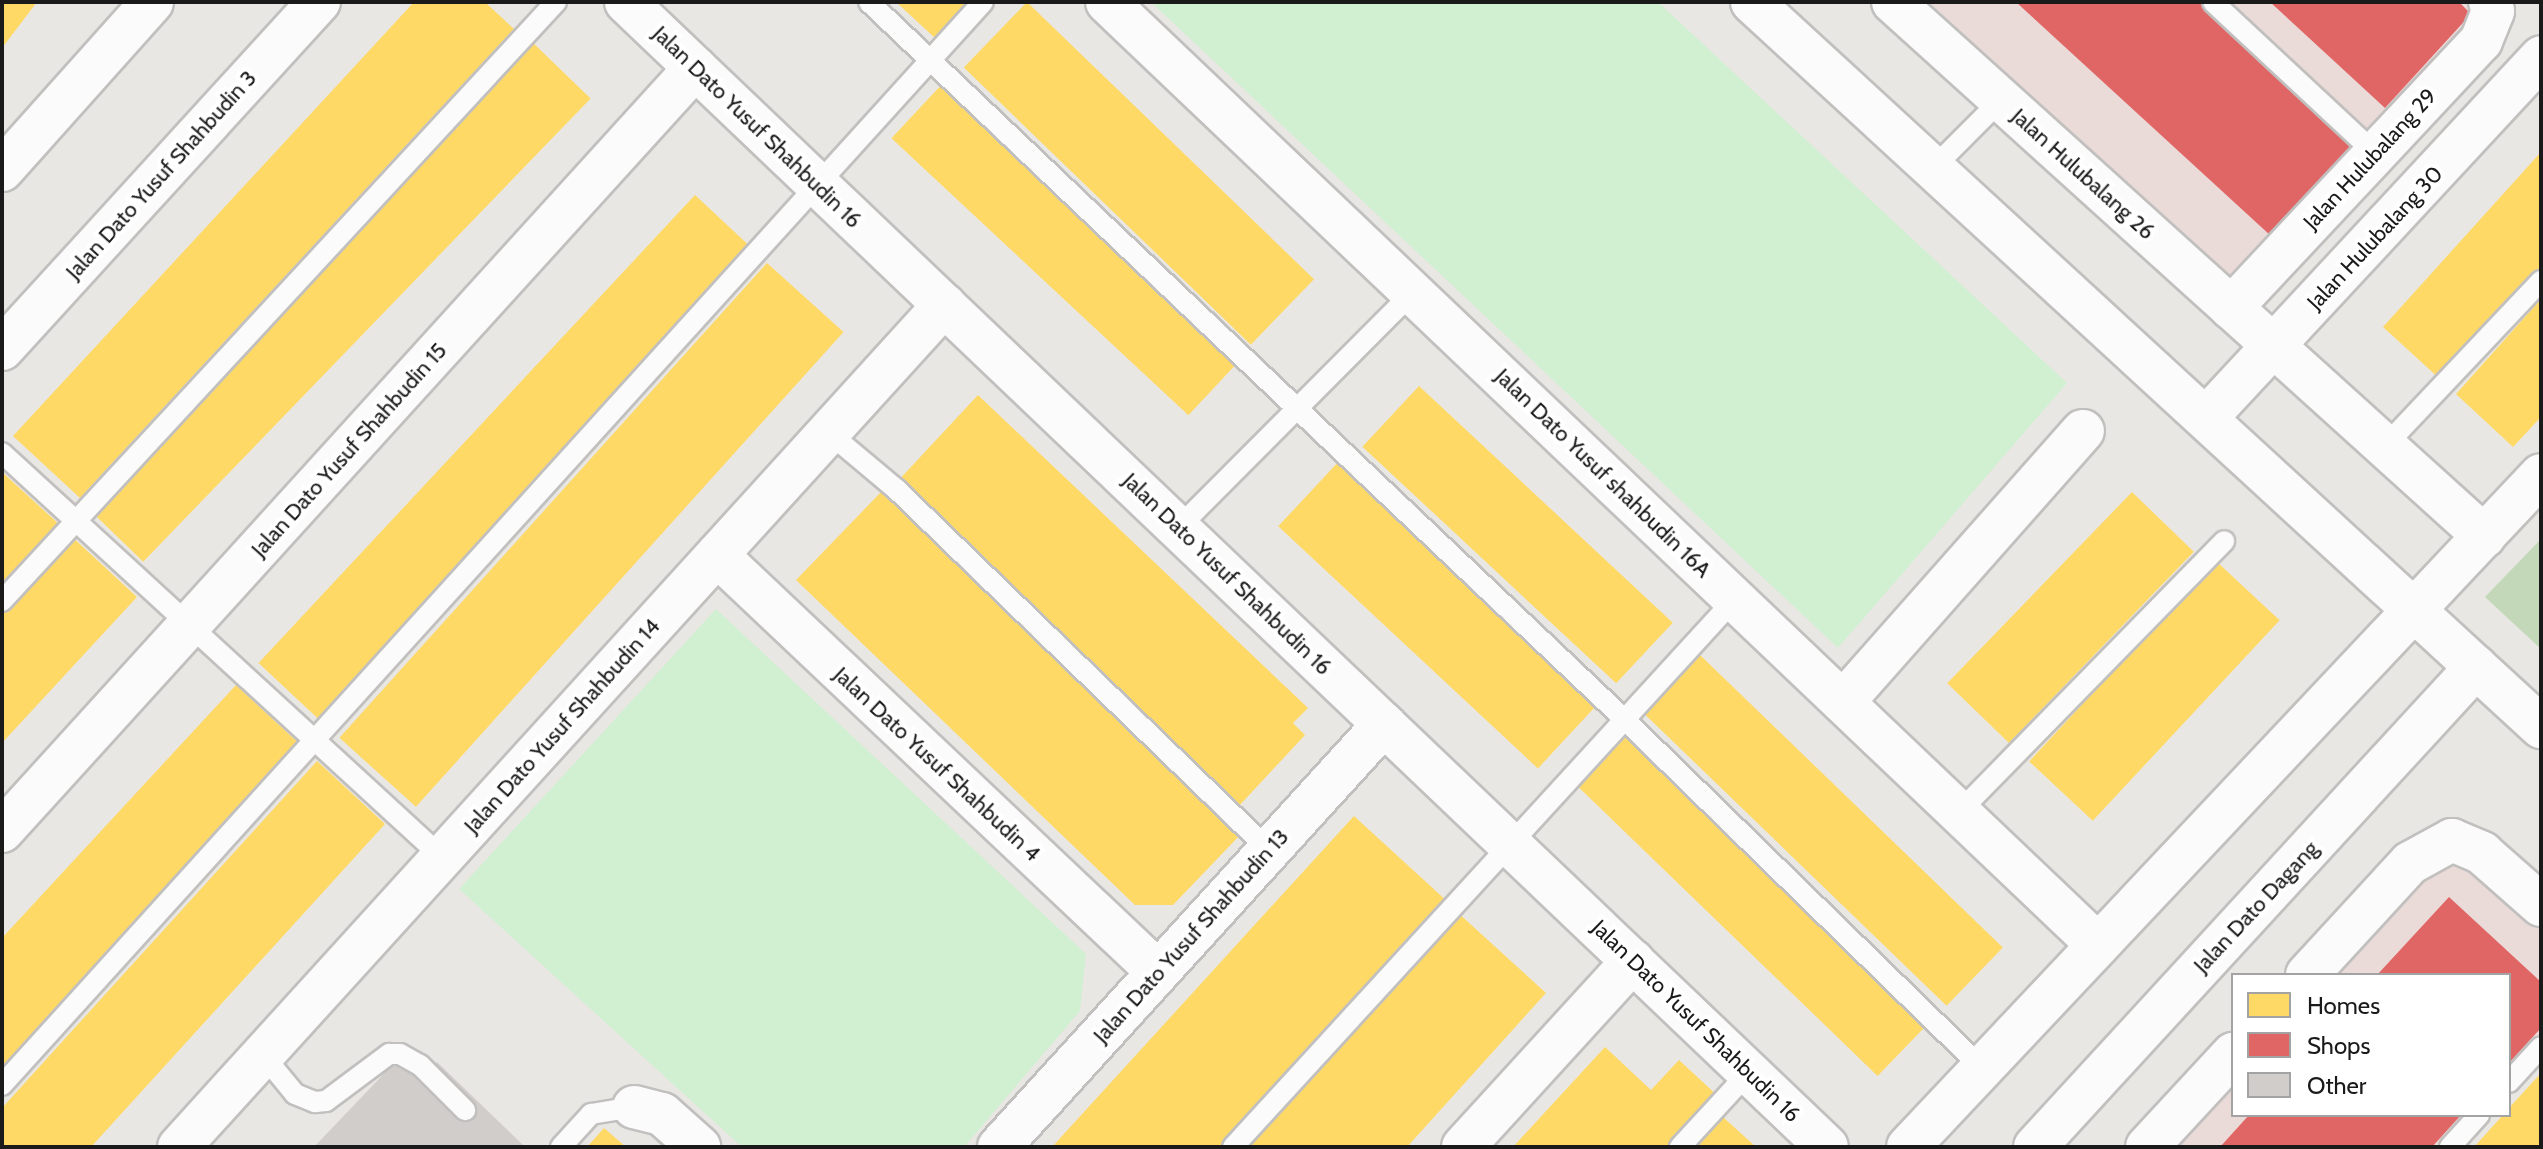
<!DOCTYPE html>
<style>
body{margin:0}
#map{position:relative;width:2543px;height:1149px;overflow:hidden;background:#e9e7e3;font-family:Cabin,sans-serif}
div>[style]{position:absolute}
.commercial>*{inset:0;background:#ebdbd8}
.forest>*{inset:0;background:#c3d7b9}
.park>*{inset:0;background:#d1efd1}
.homes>*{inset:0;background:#ffd966;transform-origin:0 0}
.shops>*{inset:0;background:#e06666}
.building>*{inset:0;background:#d0cdca}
.roads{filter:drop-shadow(2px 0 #c1c0bf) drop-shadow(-2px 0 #c1c0bf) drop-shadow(0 2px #c1c0bf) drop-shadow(0 -2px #c1c0bf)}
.service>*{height:20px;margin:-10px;padding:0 10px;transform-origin:10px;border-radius:10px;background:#fcfbfb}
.minor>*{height:42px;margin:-21px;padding:0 21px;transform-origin:21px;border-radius:21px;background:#fcfbfb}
span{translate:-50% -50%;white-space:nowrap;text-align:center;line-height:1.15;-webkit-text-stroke:8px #fff;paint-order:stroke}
.street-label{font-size:22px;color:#1a1a1a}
.frame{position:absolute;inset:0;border:4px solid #1a1a1a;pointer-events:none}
.legend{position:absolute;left:2231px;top:973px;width:280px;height:144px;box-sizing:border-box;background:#fff;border:2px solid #a3a3a3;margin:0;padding:10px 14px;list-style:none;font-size:24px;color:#1a1a1a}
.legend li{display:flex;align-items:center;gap:16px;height:40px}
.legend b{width:40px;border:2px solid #a3a3a3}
</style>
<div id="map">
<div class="commercial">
<i style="clip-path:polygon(1915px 2px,2474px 2px,2467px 35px,2232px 287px)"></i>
<i style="clip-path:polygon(2453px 856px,2477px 867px,2541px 926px,2541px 1033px,2509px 1068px,2509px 975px,2327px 975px,2421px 874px)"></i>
<i style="clip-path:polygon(2233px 1077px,2233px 1115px,2465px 1115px,2435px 1147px,2168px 1147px)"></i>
</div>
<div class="forest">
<i style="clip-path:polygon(2541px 539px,2541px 649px,2485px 597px)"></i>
</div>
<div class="park">
<i style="clip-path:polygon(1151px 2px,1658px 2px,2067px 383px,1838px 648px)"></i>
<i style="clip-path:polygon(716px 609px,1086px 954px,1080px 1011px,964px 1147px,742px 1147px,459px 889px)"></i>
</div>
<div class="homes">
<i style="clip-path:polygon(2px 2px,37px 2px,2px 48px)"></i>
<i style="clip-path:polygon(414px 2px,485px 2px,514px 29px,80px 498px,13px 436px)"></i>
<i style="clip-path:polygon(896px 2px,968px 2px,935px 38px)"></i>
<i style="left:1027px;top:2px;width:399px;height:91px;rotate:44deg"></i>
<i style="left:528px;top:38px;width:87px;height:644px;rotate:44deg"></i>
<i style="left:944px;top:82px;width:406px;height:77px;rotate:43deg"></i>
<i style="clip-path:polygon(2541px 152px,2541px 269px,2441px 380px,2383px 327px)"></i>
<i style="left:695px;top:195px;width:86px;height:640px;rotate:43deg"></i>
<i style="left:767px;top:263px;width:103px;height:639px;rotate:42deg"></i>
<i style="clip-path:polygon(2541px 299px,2541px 417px,2513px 447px,2456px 394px)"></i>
<i style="left:1419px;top:386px;width:347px;height:83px;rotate:43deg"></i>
<i style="clip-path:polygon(978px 395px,1308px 708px,1293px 723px,1305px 735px,1238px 807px,896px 483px)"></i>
<i style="left:1341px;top:459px;width:355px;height:92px;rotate:43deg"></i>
<i style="clip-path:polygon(2px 472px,61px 526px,2px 589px)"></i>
<i style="clip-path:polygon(884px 489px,1242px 833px,1173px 905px,1135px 905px,796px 580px)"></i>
<i style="left:2132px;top:492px;width:86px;height:266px;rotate:44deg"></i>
<i style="clip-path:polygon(69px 534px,137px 597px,2px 743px,2px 607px)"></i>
<i style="left:2216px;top:561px;width:87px;height:274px;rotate:43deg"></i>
<i style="left:1700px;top:655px;width:421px;height:81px;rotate:44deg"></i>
<i style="clip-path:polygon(236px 685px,305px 749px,2px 1076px,2px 938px)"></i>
<i style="left:1629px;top:733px;width:417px;height:74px;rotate:44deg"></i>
<i style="clip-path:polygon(317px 761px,385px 824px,91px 1147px,2px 1147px,2px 1108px)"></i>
<i style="clip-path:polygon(1354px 816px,1449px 903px,1227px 1147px,1052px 1147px)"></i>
<i style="clip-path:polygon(1456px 911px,1546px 993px,1407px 1147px,1241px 1147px)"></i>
<i style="clip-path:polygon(1605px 1047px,1651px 1090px,1679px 1060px,1720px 1098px,1675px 1147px,1513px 1147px)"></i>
<i style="clip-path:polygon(2541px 1073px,2541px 1147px,2474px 1147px,2503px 1115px,2509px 1115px,2509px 1108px)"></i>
<i style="clip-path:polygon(1723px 1117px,1756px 1147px,1696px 1147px)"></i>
<i style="clip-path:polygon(604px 1128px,626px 1147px,587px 1147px)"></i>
</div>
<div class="shops">
<i style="clip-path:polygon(2016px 2px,2203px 2px,2356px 143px,2271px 236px)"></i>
<i style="clip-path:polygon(2270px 2px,2459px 2px,2471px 14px,2385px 108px)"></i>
<i style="clip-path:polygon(2449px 897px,2541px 982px,2541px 1028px,2509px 1063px,2509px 975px,2377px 975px)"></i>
<i style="clip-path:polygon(2249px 1115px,2461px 1115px,2432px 1147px,2220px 1147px)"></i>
</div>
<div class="building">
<i style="clip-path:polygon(398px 1059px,420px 1080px,437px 1062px,525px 1147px,314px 1147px)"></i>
</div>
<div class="roads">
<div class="service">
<i style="left:869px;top:2px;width:1040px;rotate:43.52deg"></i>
<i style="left:1623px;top:718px;width:501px;rotate:44.27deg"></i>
<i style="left:2213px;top:2px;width:223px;rotate:43deg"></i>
<i style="left:1934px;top:167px;width:95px;rotate:-45deg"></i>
<i style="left:828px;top:432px;width:90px;rotate:40deg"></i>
<i style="left:897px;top:490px;width:518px;rotate:44.06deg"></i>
<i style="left:2383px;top:448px;width:230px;rotate:-46.6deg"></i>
<i style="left:2px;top:453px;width:597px;rotate:42.56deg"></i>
<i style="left:1178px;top:528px;width:333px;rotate:-45.1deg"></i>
<i style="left:2px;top:601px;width:816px;rotate:-47.24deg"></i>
<i style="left:1959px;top:812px;width:379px;rotate:-45.6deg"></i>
<i style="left:263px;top:1055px;width:50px;rotate:50.6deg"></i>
<i style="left:295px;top:1094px;width:22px;rotate:22deg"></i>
<i style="left:315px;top:1102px;width:11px;rotate:-5deg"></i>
<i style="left:326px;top:1101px;width:79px;rotate:-36.7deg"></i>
<i style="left:389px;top:1054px;width:11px"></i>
<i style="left:400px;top:1054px;width:23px;rotate:29deg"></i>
<i style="left:420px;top:1065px;width:64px;rotate:45deg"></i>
<i style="left:2509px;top:1082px;width:47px;rotate:-47.6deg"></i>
<i style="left:2px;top:1085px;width:1461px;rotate:-47.83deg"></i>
<i style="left:561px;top:1147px;width:45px;rotate:-47.7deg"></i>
<i style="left:591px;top:1114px;width:44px;rotate:-9.2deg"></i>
<i style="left:1233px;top:1147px;width:743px;rotate:-47.51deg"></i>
<i style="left:1680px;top:1147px;width:102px;rotate:-47.4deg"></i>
<i style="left:2450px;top:1147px;width:43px;rotate:-47.8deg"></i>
</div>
<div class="minor">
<i style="left:626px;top:2px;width:1659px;rotate:43.63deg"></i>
<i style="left:1107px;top:2px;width:1368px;rotate:43.58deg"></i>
<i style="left:1752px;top:2px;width:1072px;rotate:42.58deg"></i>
<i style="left:1893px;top:2px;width:797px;rotate:42.1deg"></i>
<i style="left:2px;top:170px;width:225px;rotate:-48.2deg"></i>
<i style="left:2231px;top:308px;width:366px;rotate:-46.9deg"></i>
<i style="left:2481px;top:41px;width:32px;rotate:-68deg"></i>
<i style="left:2493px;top:11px;width:9px;rotate:-108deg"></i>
<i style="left:2px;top:349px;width:470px;rotate:-47.6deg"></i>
<i style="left:2207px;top:417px;width:491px;rotate:-47.1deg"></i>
<i style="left:717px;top:555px;width:607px;rotate:43.4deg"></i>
<i style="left:1843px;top:702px;width:362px;rotate:-48.5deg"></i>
<i style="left:2px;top:831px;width:1031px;rotate:-47.75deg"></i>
<i style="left:2307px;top:975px;width:152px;rotate:-47.4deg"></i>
<i style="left:2410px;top:863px;width:48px;rotate:-28.7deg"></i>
<i style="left:2452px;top:840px;width:33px;rotate:23deg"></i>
<i style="left:2482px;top:853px;width:79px;rotate:41.4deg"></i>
<i style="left:634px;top:1107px;width:29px;rotate:14deg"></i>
<i style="left:662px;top:1114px;width:50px;rotate:41.7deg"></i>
<i style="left:179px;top:1147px;width:1138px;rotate:-47.74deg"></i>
<i style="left:999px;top:1147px;width:572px;rotate:-47.69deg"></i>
<i style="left:1463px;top:1147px;width:252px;rotate:-47.6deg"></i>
<i style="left:1908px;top:1147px;width:923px;rotate:-46.71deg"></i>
<i style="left:2035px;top:1147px;width:652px;rotate:-47.42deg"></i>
<i style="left:2147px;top:1147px;width:127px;rotate:-47.2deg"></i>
</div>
</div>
<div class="street-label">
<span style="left:757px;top:127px;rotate:44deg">Jalan Dato Yusuf Shahbudin 16</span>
<span style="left:2370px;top:159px;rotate:-47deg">Jalan Hulubalang 29</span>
<span style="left:2083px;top:174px;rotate:42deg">Jalan Hulubalang 26</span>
<span style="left:161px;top:175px;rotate:-48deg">Jalan Dato Yusuf Shahbudin 3</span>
<span style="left:2375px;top:238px;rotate:-47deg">Jalan Hulubalang 30</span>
<span style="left:349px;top:450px;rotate:-48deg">Jalan Dato Yusuf Shahbudin 15</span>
<span style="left:1603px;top:473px;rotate:44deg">Jalan Dato Yusuf shahbudin 16A</span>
<span style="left:1227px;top:574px;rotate:44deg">Jalan Dato Yusuf Shahbudin 16</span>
<span style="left:562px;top:726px;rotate:-48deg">Jalan Dato Yusuf Shahbudin 14</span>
<span style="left:937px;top:764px;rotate:43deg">Jalan Dato Yusuf Shahbudin 4</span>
<span style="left:2256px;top:907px;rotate:-47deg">Jalan Dato Dagang</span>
<span style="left:1191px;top:936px;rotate:-48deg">Jalan Dato Yusuf Shahbudin 13</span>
<span style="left:1696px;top:1021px;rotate:44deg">Jalan Dato Yusuf Shahbudin 16</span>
</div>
<div class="frame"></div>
<ul class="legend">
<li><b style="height:22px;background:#ffd966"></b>Homes</li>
<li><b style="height:22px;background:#e06666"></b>Shops</li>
<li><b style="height:22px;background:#d0cdca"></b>Other</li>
</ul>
</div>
